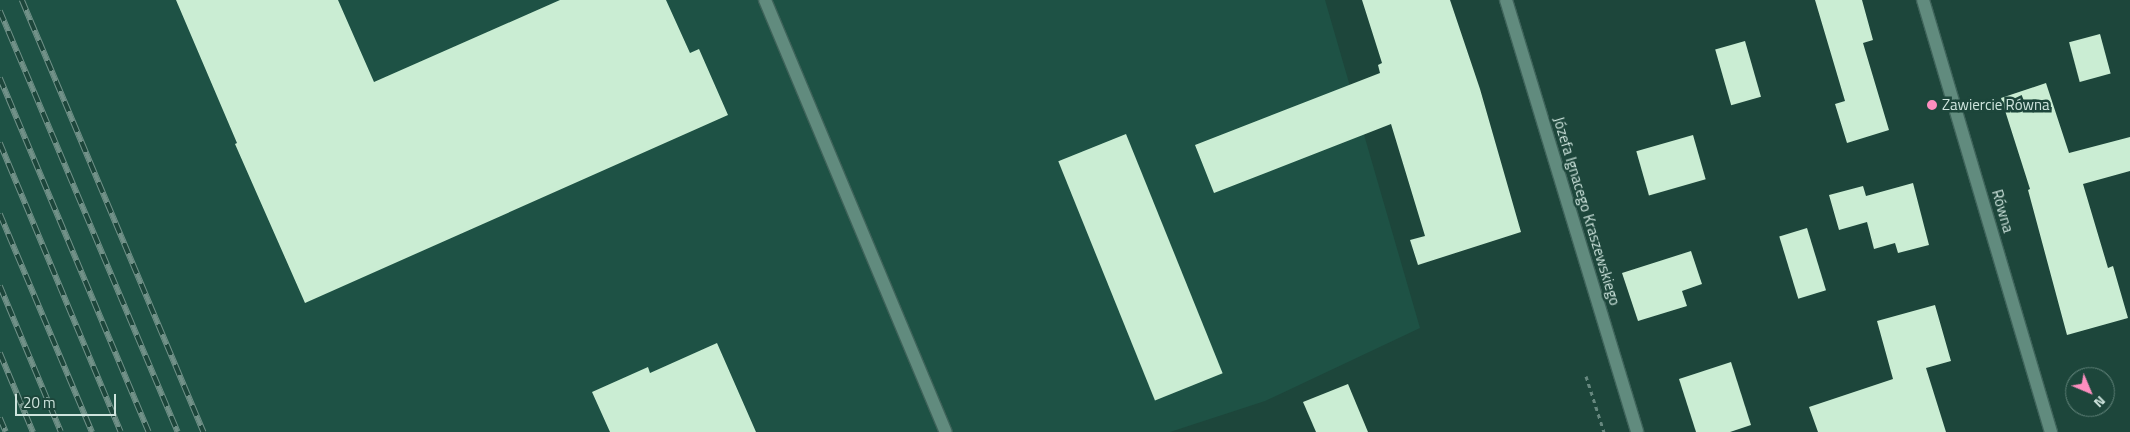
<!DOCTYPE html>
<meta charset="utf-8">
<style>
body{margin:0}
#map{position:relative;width:2130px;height:432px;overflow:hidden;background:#1d463b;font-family:"Titillium Web",sans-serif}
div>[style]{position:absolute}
.built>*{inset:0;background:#1e5245}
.building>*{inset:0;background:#caedd3;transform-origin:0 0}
.path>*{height:3px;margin-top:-1.5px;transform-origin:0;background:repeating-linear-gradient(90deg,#67887f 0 4px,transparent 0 8px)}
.roads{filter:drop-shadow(1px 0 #3e635a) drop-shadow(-1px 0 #3e635a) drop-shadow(0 1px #3e635a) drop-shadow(0 -1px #3e635a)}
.minor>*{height:12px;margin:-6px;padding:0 6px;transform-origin:6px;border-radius:6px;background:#618b7e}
.tertiary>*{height:12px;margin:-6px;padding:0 6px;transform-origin:6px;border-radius:6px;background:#618b7e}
.rail>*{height:5.5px;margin-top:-2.75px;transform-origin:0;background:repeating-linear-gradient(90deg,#1d463b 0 11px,#719188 0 22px);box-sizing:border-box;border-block:1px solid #719188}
.dots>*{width:14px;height:14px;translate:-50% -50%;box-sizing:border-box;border:2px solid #1d463b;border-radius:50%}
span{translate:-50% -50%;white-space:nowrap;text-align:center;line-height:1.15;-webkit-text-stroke:5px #1d463b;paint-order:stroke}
.poi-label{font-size:15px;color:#cee4dd}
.left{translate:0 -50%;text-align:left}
.street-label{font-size:15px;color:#cee4dd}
.north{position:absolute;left:2065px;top:367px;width:50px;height:50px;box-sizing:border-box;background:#1d463b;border:1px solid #64857c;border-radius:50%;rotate:135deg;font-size:14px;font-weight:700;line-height:20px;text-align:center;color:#cee4dd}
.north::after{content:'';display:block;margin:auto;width:18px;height:22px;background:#fd8ebf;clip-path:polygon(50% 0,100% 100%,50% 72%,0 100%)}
.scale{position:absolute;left:15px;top:394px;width:101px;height:22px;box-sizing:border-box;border:2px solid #cee4dd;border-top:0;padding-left:6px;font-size:15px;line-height:18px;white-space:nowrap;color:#cee4dd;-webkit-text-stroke:4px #1d463b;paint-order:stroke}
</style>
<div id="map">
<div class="built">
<i style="clip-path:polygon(0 0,1325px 0,1420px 328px,1265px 401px,1170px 432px,0 432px)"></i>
</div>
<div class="building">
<i style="clip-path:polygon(176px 0,338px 0,374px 82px,560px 0,666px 0,690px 53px,699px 49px,728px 115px,305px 303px,235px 144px,237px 143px)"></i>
<i style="clip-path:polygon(1362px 0,1450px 0,1480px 89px,1521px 232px,1418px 265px,1410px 240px,1425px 236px,1391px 124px,1214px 193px,1195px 145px,1380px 73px,1378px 65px,1382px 63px)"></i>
<i style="clip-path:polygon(1815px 0,1862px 0,1873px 40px,1863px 43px,1889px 130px,1847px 143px,1835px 104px,1845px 101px)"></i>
<i style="left:2100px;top:34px;width:41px;height:32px;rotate:75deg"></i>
<i style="left:1745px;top:41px;width:58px;height:31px;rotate:74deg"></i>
<i style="clip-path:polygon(2046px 83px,2069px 153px,2130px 137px,2130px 171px,2083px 184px,2108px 268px,2113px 266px,2128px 318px,2067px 335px,2028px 190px,2030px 189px,2001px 98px)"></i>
<i style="left:1126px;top:134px;width:258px;height:73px;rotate:68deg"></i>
<i style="left:1693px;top:135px;width:46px;height:59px;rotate:74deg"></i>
<i style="clip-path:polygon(1913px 183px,1929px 245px,1898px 253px,1895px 243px,1874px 249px,1867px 222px,1839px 230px,1829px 195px,1863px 186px,1866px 196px)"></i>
<i style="left:1807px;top:228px;width:65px;height:29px;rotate:73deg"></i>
<i style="clip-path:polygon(1691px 251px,1702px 284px,1682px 291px,1687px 306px,1638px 321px,1622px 273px)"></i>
<i style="clip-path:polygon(1935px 305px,1951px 361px,1926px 368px,1946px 432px,1818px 432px,1809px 407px,1893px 379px,1877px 321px)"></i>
<i style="clip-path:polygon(717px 343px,756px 432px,610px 432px,592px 392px,648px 367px,650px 373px)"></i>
<i style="clip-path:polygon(1731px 362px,1751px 425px,1730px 432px,1696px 432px,1679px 379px)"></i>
<i style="clip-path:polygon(1348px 384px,1368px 432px,1316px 432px,1303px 402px)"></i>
</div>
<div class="path">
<i style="left:1586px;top:376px;width:59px;rotate:72.2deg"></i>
</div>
<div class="roads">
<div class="minor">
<i style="left:765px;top:0;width:468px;rotate:67.3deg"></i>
<i style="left:1506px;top:0;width:451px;rotate:73.1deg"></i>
</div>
<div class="tertiary">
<i style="left:1923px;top:0;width:451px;rotate:73.5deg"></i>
</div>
</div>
<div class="rail">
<i style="left:22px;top:0;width:469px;rotate:67.2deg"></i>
<i style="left:0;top:11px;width:457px;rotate:67.1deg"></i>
<i style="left:0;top:78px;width:384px;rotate:67.2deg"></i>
<i style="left:0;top:143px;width:313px;rotate:67.3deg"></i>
<i style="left:0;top:214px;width:237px;rotate:67.1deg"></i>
<i style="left:0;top:286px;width:158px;rotate:67.3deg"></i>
<i style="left:0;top:353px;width:86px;rotate:67.3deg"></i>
<i style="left:0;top:418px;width:15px;rotate:67deg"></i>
</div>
<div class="dots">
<i style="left:1932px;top:105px;background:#fd8ebf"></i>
</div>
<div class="poi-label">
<span class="left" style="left:1942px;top:105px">Zawiercie Równa</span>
</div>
<div class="street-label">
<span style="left:1587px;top:211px;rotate:73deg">Józefa Ignacego Kraszewskiego</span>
<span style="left:2003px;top:211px;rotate:74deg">Równa</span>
</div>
<div class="north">N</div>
<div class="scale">20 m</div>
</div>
